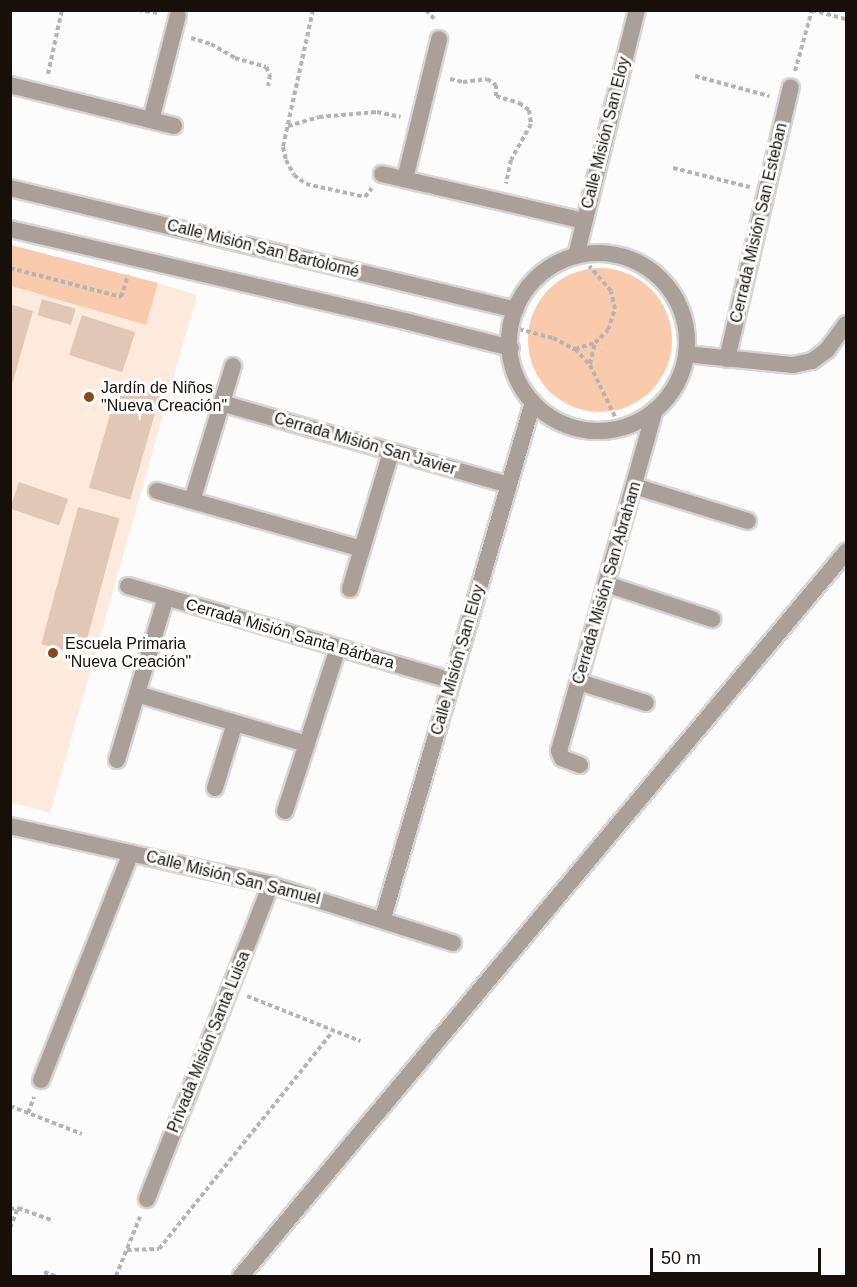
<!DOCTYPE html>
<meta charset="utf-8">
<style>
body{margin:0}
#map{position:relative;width:857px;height:1287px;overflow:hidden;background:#fbfcfb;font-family:Helvetica,sans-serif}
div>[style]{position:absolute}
.built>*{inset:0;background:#feeadd}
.green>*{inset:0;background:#f9caac}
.round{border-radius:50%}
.building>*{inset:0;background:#e1c7b7;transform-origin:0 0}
.path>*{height:4px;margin-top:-2px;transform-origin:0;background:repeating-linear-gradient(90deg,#b6b4b2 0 4.5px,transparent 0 7.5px)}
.roads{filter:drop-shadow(2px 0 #d7d6d4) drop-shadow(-2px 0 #d7d6d4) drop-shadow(0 2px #d7d6d4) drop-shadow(0 -2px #d7d6d4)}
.minor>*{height:16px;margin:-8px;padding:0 8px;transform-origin:8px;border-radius:8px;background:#aba099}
.minor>.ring{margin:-8px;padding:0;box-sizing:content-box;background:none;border:16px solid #aba099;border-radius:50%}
.dots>*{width:16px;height:16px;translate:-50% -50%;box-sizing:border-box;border:3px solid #fff;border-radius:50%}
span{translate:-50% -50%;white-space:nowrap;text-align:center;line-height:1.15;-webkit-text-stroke:6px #fff;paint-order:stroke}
.street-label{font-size:16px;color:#170f09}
.poi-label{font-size:16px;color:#170f09}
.left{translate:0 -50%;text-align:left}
.frame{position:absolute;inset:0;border:12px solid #170f09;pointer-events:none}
.scale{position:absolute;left:650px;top:1248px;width:171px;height:27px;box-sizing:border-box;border:3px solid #170f09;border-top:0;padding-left:8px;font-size:18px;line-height:21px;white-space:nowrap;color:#170f09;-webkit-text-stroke:4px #fff;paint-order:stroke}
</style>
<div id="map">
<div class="built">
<i style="clip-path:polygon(158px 283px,197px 295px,50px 813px,11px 802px,10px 286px,145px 325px)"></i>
</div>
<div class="green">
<i style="clip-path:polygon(11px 245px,158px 283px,146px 325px,11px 286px)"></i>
<i class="round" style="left:528px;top:268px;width:144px;height:144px"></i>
</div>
<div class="building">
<i style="left:42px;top:299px;width:35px;height:17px;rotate:16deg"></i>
<i style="clip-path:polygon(10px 304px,33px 311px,11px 388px,10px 388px)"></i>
<i style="left:82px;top:315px;width:56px;height:42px;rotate:18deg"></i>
<i style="left:119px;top:383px;width:43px;height:109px;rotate:16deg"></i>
<i style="left:19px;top:482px;width:52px;height:28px;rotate:19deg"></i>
<i style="left:78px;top:507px;width:43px;height:142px;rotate:15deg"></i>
</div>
<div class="path">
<i style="left:138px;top:10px;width:21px;rotate:8deg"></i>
<i style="left:313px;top:10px;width:140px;rotate:102.4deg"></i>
<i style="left:283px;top:147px;width:13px;rotate:77deg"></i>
<i style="left:286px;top:160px;width:17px;rotate:62deg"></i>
<i style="left:294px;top:175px;width:15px;rotate:37deg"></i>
<i style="left:306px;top:184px;width:60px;rotate:12.4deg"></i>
<i style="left:365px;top:197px;width:11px;rotate:-52deg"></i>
<i style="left:426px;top:10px;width:15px;rotate:48deg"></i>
<i style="left:191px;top:38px;width:21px;rotate:17deg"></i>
<i style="left:211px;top:44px;width:28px;rotate:30deg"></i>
<i style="left:235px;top:58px;width:32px;rotate:16deg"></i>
<i style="left:266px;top:67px;width:9px;rotate:63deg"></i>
<i style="left:270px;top:75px;width:11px;rotate:100deg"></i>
<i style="left:795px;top:71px;width:63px;rotate:-74.4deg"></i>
<i style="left:812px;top:10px;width:35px;rotate:15deg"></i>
<i style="left:48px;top:74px;width:66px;rotate:-77.7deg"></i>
<i style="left:695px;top:76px;width:77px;rotate:15.1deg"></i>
<i style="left:450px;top:79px;width:13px;rotate:13deg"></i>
<i style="left:463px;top:82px;width:24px;rotate:-7deg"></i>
<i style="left:487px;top:79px;width:11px;rotate:34deg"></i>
<i style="left:496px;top:85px;width:11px;rotate:90deg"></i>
<i style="left:496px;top:96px;width:24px;rotate:17deg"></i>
<i style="left:519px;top:103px;width:12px;rotate:35deg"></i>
<i style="left:529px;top:110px;width:14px;rotate:82deg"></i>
<i style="left:531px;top:124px;width:41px;rotate:119.1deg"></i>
<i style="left:511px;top:160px;width:24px;rotate:102deg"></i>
<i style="left:288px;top:126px;width:32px;rotate:-16deg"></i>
<i style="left:319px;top:117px;width:58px;rotate:-4.9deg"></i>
<i style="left:377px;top:112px;width:24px;rotate:12deg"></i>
<i style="left:673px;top:168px;width:79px;rotate:13.9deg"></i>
<i style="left:10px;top:268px;width:115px;rotate:14.6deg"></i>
<i style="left:121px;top:297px;width:23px;rotate:-72deg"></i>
<i style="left:519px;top:329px;width:35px;rotate:15deg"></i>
<i style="left:553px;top:338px;width:25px;rotate:27deg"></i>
<i style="left:575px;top:349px;width:22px;rotate:47deg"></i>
<i style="left:590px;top:365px;width:71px;rotate:64.2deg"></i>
<i style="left:575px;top:349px;width:21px;rotate:-17deg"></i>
<i style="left:595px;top:343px;width:18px;rotate:-45deg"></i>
<i style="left:608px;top:330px;width:22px;rotate:-72deg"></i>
<i style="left:615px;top:309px;width:18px;rotate:-103deg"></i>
<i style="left:611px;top:291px;width:33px;rotate:-131deg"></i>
<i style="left:590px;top:364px;width:22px;rotate:-77deg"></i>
<i style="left:247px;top:996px;width:122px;rotate:21.7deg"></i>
<i style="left:10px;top:1106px;width:77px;rotate:21.3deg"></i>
<i style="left:28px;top:1113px;width:17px;rotate:-69deg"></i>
<i style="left:10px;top:1209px;width:8px;rotate:-7deg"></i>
<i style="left:18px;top:1208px;width:35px;rotate:20deg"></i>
<i style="left:10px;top:1228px;width:22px;rotate:-68deg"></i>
<i style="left:127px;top:1250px;width:32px;rotate:-2deg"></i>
<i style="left:159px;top:1249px;width:279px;rotate:-51.4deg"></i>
<i style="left:44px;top:1272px;width:12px;rotate:20deg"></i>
<i style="left:116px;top:1276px;width:64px;rotate:-67.9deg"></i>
</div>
<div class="roads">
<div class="minor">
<i style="left:10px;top:85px;width:169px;rotate:14deg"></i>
<i style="left:151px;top:120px;width:108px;rotate:-75.6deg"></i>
<i style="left:382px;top:174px;width:207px;rotate:13.1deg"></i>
<i style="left:405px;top:179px;width:144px;rotate:-76.3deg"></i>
<i style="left:10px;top:188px;width:520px;rotate:13.56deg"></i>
<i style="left:10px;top:229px;width:410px;rotate:13.1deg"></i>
<i style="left:409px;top:322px;width:105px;rotate:14.3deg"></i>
<i class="ring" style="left:509px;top:253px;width:162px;height:162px"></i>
<i style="left:576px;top:256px;width:253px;rotate:-76.1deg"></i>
<i style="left:686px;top:354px;width:108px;rotate:5.9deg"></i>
<i style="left:793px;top:365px;width:19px;rotate:-12deg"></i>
<i style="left:812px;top:361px;width:19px;rotate:-36deg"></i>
<i style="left:827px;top:350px;width:32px;rotate:-54deg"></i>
<i style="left:727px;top:359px;width:279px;rotate:-76.8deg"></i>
<i style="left:221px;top:403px;width:299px;rotate:15.9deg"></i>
<i style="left:634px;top:486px;width:119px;rotate:17.1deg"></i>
<i style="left:157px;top:491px;width:213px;rotate:15.8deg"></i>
<i style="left:192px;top:501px;width:141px;rotate:-73.1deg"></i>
<i style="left:606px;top:584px;width:112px;rotate:18.3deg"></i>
<i style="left:128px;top:586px;width:338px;rotate:16.3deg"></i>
<i style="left:350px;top:589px;width:143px;rotate:-73.3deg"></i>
<i style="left:579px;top:682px;width:70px;rotate:17.4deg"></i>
<i style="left:137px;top:694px;width:177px;rotate:16.4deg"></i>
<i style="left:117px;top:760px;width:170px;rotate:-73.3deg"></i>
<i style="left:580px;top:765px;width:19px;rotate:-159deg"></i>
<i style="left:562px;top:758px;width:8px;rotate:-113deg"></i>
<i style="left:559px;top:751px;width:354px;rotate:-74.3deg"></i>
<i style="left:215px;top:788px;width:68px;rotate:-72.9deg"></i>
<i style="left:285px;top:811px;width:171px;rotate:-72deg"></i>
<i style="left:10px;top:826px;width:268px;rotate:12.7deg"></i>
<i style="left:271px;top:885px;width:191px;rotate:17.7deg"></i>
<i style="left:383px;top:918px;width:537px;rotate:-73.79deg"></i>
<i style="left:41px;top:1080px;width:244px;rotate:-68.4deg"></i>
<i style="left:147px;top:1199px;width:338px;rotate:-68.5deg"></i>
<i style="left:241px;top:1276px;width:944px;rotate:-50.12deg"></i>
</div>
</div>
<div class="dots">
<i style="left:89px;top:397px;background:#8a4915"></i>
<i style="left:53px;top:653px;background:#8a4915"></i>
</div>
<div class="street-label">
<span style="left:606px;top:133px;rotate:-76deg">Calle Misión San Eloy</span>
<span style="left:759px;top:223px;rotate:-77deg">Cerrada Misión San Esteban</span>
<span style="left:263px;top:249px;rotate:14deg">Calle Misión San Bartolomé</span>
<span style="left:365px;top:444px;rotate:16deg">Cerrada Misión San Javier</span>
<span style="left:607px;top:583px;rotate:-74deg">Cerrada Misión San Abraham</span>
<span style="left:290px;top:634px;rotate:16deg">Cerrada Misión Santa Bárbara</span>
<span style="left:458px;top:660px;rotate:-74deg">Calle Misión San Eloy</span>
<span style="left:233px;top:878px;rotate:14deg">Calle Misión San Samuel</span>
<span style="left:209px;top:1042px;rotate:-68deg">Privada Misión Santa Luisa</span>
</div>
<div class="poi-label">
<span class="left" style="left:101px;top:397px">Jardín de Niños<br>"Nueva Creación"</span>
<span class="left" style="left:65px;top:653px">Escuela Primaria<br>"Nueva Creación"</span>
</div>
<div class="frame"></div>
<div class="scale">50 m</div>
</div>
